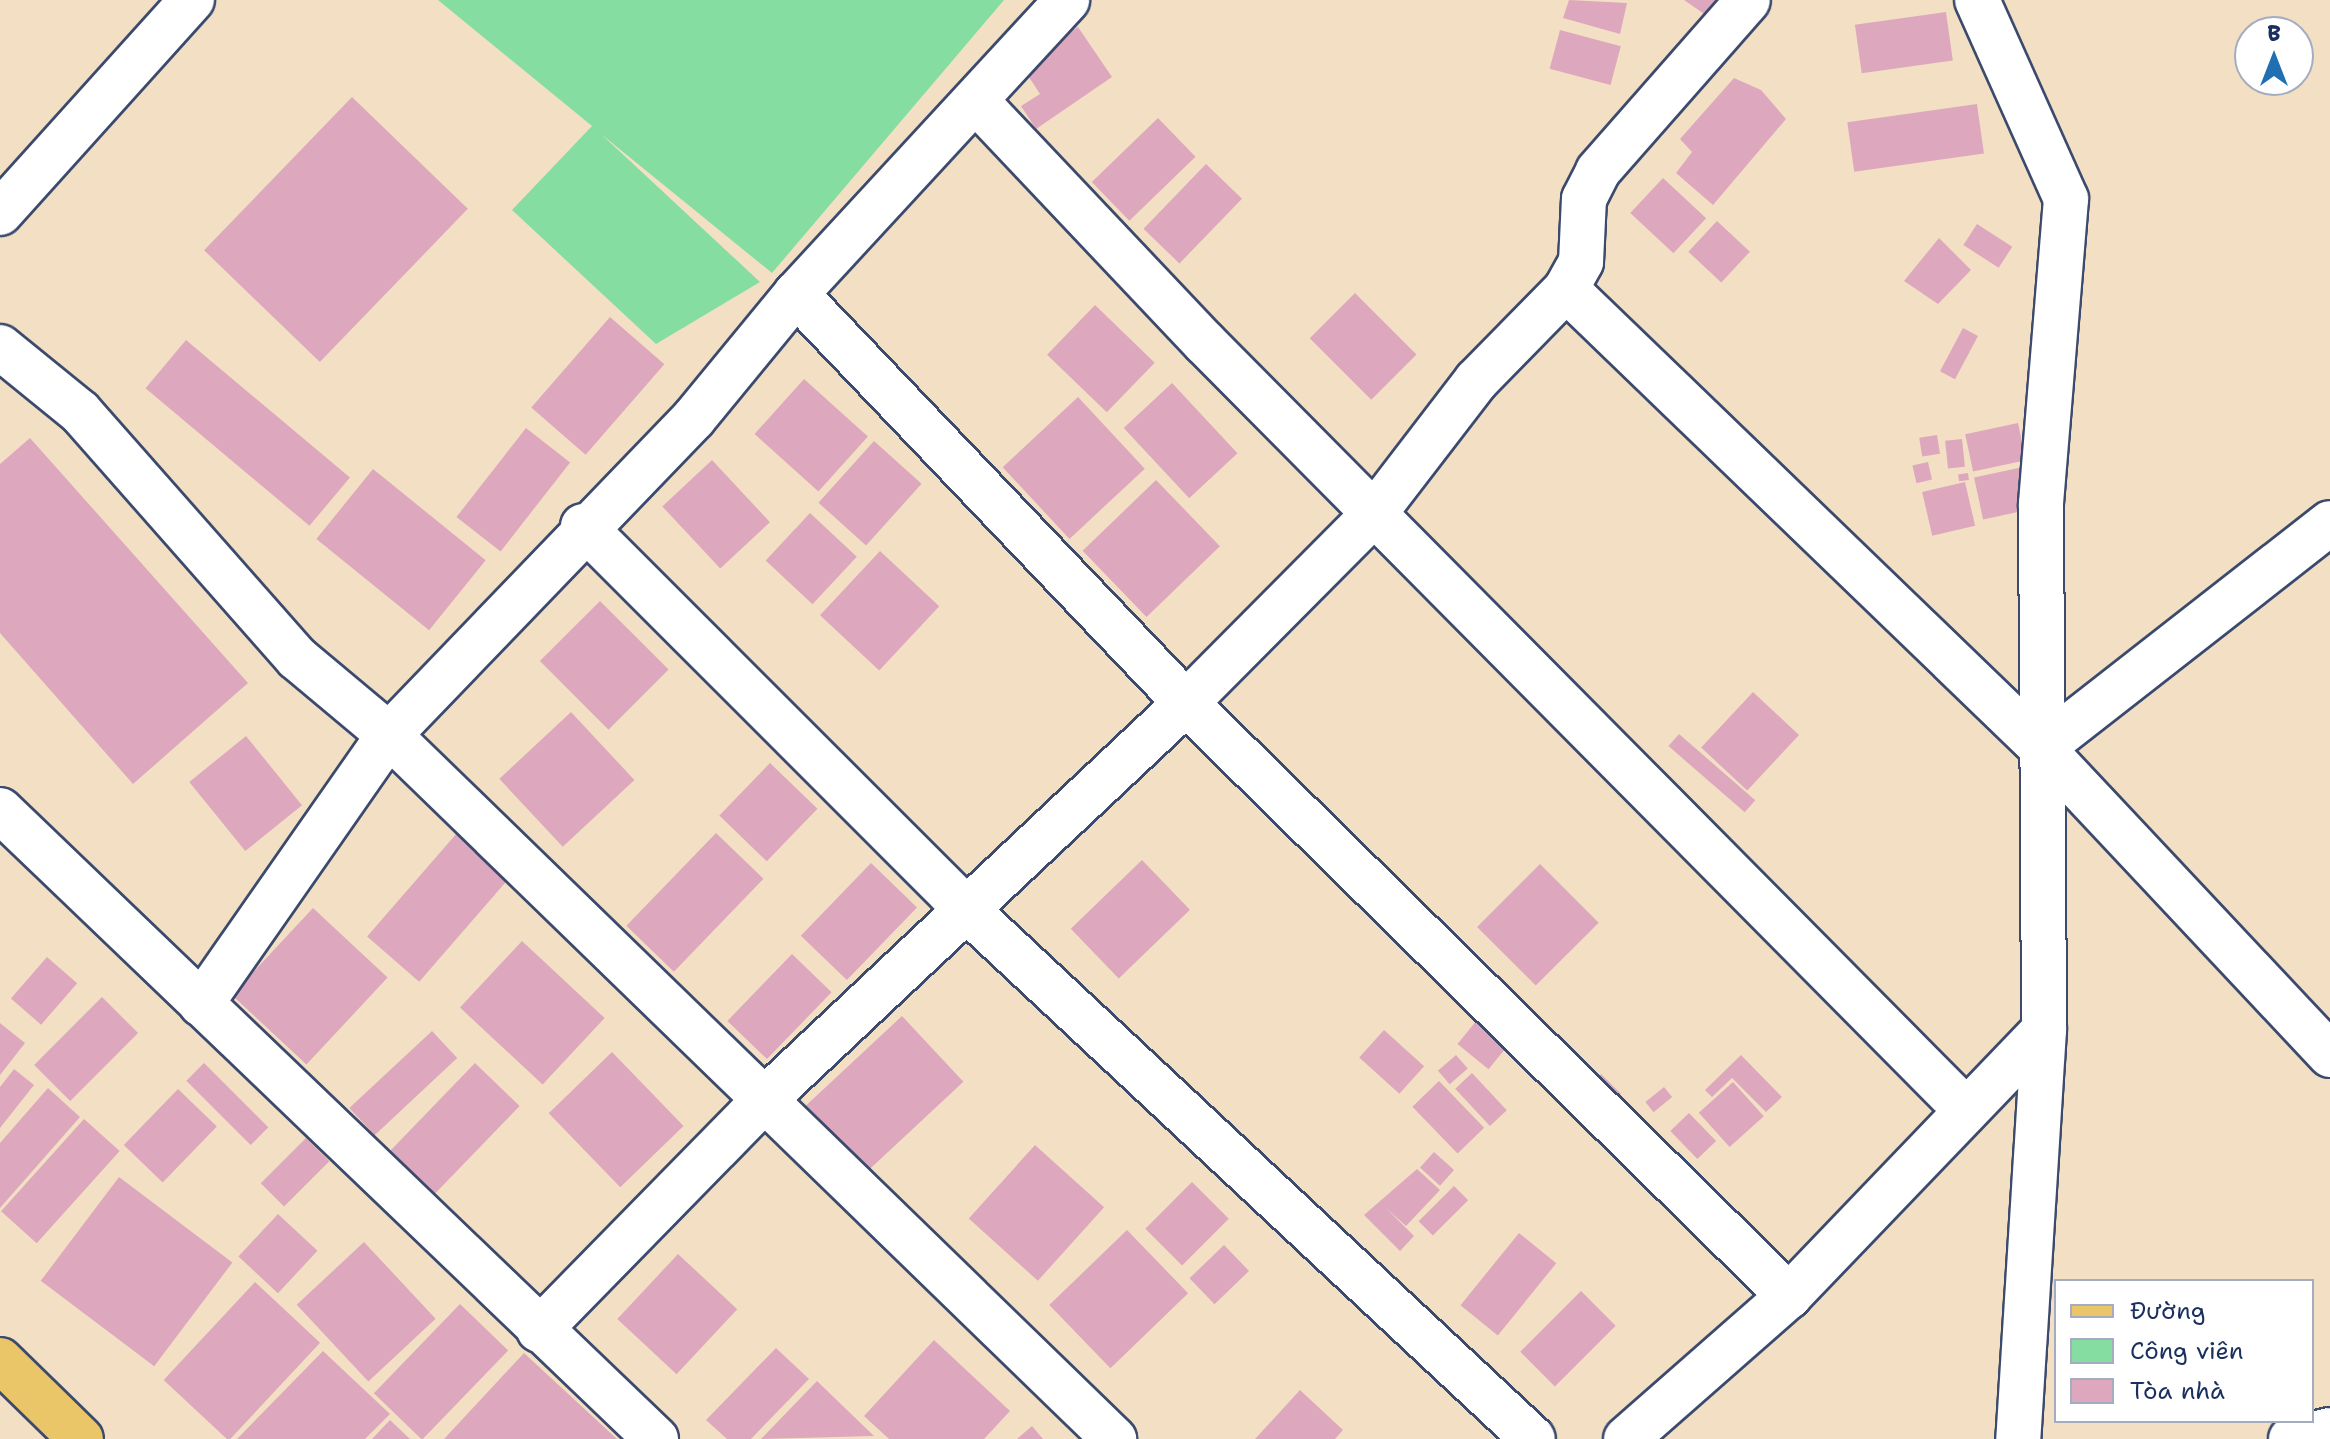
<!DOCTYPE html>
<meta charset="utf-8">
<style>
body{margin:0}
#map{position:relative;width:2330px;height:1439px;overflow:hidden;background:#f3e0c4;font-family:"Shantell Sans",sans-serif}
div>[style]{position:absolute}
.green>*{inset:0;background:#85dda1}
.building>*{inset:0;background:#dda8bd;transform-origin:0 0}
.roads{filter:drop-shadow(2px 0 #3b4a6d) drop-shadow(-2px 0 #3b4a6d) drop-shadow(0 2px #3b4a6d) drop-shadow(0 -2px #3b4a6d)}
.minor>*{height:44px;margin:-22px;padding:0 22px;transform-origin:22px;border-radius:22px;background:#fff}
.major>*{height:44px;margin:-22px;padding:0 22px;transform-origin:22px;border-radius:22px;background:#ebc669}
span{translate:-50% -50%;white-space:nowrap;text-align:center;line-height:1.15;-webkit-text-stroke:8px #fff;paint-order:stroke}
.legend{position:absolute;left:2054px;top:1279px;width:260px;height:144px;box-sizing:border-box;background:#fff;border:2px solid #a4acbf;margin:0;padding:10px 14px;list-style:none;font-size:24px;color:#1b2f5e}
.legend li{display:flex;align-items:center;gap:16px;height:40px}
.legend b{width:40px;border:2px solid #a4acbf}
.north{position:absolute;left:2234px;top:16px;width:80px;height:80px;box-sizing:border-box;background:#fff;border:2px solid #a4acbf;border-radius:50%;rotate:0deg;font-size:22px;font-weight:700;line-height:32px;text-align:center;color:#1b2f5e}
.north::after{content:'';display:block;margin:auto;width:28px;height:36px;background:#1f6fb2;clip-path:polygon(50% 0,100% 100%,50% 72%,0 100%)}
</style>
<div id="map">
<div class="green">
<i style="clip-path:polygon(438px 0,1004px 0,772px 273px,601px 134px,760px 282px,656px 344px,512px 210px,592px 126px)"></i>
</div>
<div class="building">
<i style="clip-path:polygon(1569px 0,1627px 3px,1620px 34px,1563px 18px)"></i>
<i style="clip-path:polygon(1684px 0,1724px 0,1710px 18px)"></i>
<i style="left:1946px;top:12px;width:49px;height:92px;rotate:82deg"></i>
<i style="clip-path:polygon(1078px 27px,1112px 77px,1036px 129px,1021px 106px,1040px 94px,1021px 65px)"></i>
<i style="left:1560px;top:30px;width:63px;height:40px;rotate:15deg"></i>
<i style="clip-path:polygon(1734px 78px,1761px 90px,1786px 119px,1713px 205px,1676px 173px,1692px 152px,1680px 139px)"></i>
<i style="left:352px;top:97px;width:161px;height:213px;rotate:44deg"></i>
<i style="left:1977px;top:104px;width:50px;height:131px;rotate:82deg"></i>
<i style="left:1158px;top:118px;width:54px;height:92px;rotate:46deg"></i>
<i style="left:1206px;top:164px;width:50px;height:90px;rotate:44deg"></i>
<i style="left:1663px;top:178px;width:59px;height:48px;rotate:43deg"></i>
<i style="left:1717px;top:221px;width:45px;height:42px;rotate:43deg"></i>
<i style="left:1977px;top:224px;width:42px;height:25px;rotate:33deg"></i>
<i style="clip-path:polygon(1939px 238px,1971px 270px,1938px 304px,1904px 281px)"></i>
<i style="left:1355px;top:293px;width:87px;height:64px;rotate:45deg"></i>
<i style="left:1095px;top:305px;width:83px;height:69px;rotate:44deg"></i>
<i style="left:610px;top:317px;width:72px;height:120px;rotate:41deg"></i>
<i style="left:1963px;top:328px;width:17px;height:49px;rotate:28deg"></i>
<i style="left:186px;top:340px;width:214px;height:63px;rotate:40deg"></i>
<i style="left:804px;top:379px;width:86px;height:74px;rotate:42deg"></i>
<i style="left:1172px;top:383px;width:96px;height:66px;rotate:47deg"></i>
<i style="left:1078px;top:397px;width:98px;height:103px;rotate:47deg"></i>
<i style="left:2018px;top:423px;width:38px;height:54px;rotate:78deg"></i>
<i style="left:526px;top:428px;width:56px;height:113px;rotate:38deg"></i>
<i style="left:1937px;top:435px;width:19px;height:18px;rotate:81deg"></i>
<i style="clip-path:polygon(30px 438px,248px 683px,133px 784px,0 633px,0 464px)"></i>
<i style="left:1962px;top:439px;width:28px;height:17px;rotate:84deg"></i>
<i style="left:874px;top:441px;width:64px;height:83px;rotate:42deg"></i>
<i style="left:712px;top:460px;width:85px;height:68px;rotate:47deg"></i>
<i style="left:1928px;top:462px;width:18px;height:16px;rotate:77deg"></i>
<i style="left:2023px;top:467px;width:43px;height:50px;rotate:78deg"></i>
<i style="left:373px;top:469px;width:145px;height:90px;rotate:39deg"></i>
<i style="left:1968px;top:473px;width:7px;height:10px;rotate:82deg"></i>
<i style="left:1156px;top:480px;width:92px;height:102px;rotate:46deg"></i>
<i style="left:1965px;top:482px;width:45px;height:44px;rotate:77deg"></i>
<i style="left:810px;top:513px;width:64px;height:65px;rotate:43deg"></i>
<i style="left:880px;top:551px;width:81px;height:88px;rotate:43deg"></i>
<i style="left:600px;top:601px;width:97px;height:85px;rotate:45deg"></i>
<i style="left:1753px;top:692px;width:63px;height:76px;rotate:43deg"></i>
<i style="left:571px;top:712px;width:93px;height:98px;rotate:47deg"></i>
<i style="left:1679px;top:734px;width:101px;height:16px;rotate:41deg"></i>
<i style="left:246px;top:736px;width:89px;height:73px;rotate:51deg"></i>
<i style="left:770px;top:763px;width:66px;height:73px;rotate:44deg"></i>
<i style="left:457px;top:833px;width:69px;height:137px;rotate:41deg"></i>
<i style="left:716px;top:833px;width:66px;height:129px;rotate:44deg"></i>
<i style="left:1142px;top:860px;width:69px;height:99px;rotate:46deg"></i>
<i style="left:871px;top:863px;width:64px;height:101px;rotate:44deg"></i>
<i style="left:1540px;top:864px;width:83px;height:89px;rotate:45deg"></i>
<i style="left:313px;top:908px;width:102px;height:119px;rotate:43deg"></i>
<i style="left:522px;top:941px;width:113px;height:91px;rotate:43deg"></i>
<i style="left:792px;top:954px;width:55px;height:93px;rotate:44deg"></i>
<i style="left:47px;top:957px;width:40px;height:55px;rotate:41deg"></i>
<i style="left:102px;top:997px;width:51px;height:96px;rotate:45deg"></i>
<i style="left:902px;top:1016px;width:90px;height:136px;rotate:47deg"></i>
<i style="left:1477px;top:1020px;width:40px;height:31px;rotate:39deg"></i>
<i style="clip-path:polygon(0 1023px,25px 1043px,0 1075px)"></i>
<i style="left:1384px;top:1030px;width:54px;height:37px;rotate:42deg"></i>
<i style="left:432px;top:1031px;width:37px;height:113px;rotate:47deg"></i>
<i style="left:612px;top:1052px;width:103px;height:88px;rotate:46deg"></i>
<i style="left:1456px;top:1055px;width:18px;height:24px;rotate:49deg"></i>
<i style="clip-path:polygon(1741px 1055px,1782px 1097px,1766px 1112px,1732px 1078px,1712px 1097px,1705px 1090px)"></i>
<i style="left:204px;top:1063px;width:91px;height:25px;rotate:45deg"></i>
<i style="left:475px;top:1063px;width:62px;height:123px;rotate:44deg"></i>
<i style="clip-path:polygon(14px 1069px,34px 1085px,0 1128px,0 1087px)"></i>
<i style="left:1472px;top:1073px;width:51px;height:23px;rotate:47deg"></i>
<i style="left:1601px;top:1074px;width:28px;height:21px;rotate:45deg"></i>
<i style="left:1439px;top:1081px;width:65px;height:37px;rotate:46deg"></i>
<i style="left:1733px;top:1082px;width:46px;height:46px;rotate:48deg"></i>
<i style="left:1664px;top:1087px;width:13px;height:24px;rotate:51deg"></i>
<i style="clip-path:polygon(48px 1088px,80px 1117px,0 1208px,0 1143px)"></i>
<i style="left:178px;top:1089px;width:54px;height:78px;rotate:44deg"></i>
<i style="left:1689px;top:1113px;width:39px;height:26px;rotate:46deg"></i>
<i style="left:84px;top:1119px;width:48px;height:124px;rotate:42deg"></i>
<i style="left:306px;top:1138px;width:33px;height:64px;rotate:45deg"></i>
<i style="left:1035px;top:1145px;width:93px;height:99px;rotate:42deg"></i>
<i style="left:1434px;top:1152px;width:27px;height:21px;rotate:42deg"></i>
<i style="clip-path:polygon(1417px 1169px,1440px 1190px,1406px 1226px,1386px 1208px,1414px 1236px,1400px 1251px,1364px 1215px)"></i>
<i style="left:119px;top:1177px;width:142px;height:130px;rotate:37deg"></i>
<i style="left:1192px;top:1182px;width:52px;height:66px;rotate:45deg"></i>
<i style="left:1454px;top:1186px;width:20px;height:50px;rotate:45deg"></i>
<i style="left:278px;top:1214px;width:54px;height:58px;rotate:43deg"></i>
<i style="left:1127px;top:1230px;width:88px;height:108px;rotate:46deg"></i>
<i style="left:1519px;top:1233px;width:48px;height:93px;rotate:39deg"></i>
<i style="left:364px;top:1242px;width:105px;height:92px;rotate:47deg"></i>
<i style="left:1224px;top:1245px;width:36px;height:48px;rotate:46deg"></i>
<i style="left:678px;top:1254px;width:81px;height:89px;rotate:43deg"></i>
<i style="left:255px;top:1282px;width:89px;height:134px;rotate:43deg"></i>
<i style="left:1581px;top:1291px;width:49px;height:86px;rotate:45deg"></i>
<i style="left:460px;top:1304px;width:67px;height:124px;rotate:44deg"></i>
<i style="clip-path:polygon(934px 1340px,1010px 1411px,984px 1439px,889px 1439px,864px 1416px)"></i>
<i style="clip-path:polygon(776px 1348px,809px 1379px,751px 1439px,727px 1439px,706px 1420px)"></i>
<i style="clip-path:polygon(323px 1351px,390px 1414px,365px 1439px,237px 1439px)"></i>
<i style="clip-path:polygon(524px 1353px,617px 1439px,444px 1439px)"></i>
<i style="clip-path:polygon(817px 1381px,874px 1436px,761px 1439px)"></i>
<i style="clip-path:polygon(1300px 1390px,1343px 1430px,1335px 1439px,1255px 1439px)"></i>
<i style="clip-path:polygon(390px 1420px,410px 1439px,372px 1439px)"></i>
<i style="clip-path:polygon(1032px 1426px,1043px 1439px,1017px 1439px)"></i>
</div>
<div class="roads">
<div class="minor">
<i style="left:1977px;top:0;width:218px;rotate:65.9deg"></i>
<i style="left:2066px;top:199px;width:306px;rotate:94.7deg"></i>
<i style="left:2041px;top:504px;width:526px;rotate:89.67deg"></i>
<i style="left:2044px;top:1030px;width:410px;rotate:93.6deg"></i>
<i style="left:978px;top:103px;width:329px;rotate:46.6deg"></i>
<i style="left:1204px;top:342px;width:1079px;rotate:45.23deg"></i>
<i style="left:0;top:213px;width:287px;rotate:-48deg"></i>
<i style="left:1566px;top:289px;width:661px;rotate:43.96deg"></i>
<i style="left:2042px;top:748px;width:421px;rotate:46.8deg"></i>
<i style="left:796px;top:294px;width:565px;rotate:46.36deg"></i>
<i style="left:1186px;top:703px;width:846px;rotate:44.52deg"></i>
<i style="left:0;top:347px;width:103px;rotate:39.1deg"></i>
<i style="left:80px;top:412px;width:328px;rotate:48.6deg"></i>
<i style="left:297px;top:658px;width:120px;rotate:39.9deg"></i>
<i style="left:389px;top:735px;width:1011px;rotate:44.16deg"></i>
<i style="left:583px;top:526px;width:544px;rotate:45deg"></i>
<i style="left:968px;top:911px;width:773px;rotate:43.06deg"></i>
<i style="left:2042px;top:748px;width:365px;rotate:-38deg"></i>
<i style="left:0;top:810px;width:909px;rotate:43.8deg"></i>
<i style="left:201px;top:1004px;width:328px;rotate:-55.1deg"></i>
<i style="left:389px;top:735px;width:440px;rotate:-46.1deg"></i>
<i style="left:694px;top:418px;width:161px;rotate:-50.6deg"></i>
<i style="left:796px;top:294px;width:400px;rotate:-47.3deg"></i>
<i style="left:539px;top:1330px;width:323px;rotate:-45.6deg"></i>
<i style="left:765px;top:1099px;width:578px;rotate:-43.25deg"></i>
<i style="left:1186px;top:703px;width:267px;rotate:-45.2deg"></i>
<i style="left:1374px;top:514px;width:168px;rotate:-52.5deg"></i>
<i style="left:1476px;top:381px;width:129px;rotate:-45.6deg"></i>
<i style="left:1566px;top:289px;width:31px;rotate:-61deg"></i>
<i style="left:1581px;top:262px;width:63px;rotate:-87.3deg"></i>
<i style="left:1584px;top:199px;width:31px;rotate:-63deg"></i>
<i style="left:1598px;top:171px;width:227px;rotate:-48.7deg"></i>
<i style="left:1626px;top:1439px;width:217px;rotate:-41.3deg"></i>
<i style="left:1789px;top:1296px;width:368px;rotate:-46.2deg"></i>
<i style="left:2291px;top:1439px;width:40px;rotate:-13deg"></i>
</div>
<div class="major">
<i style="left:0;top:1360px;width:113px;rotate:44.3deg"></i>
</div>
</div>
<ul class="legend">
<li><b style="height:10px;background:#ebc669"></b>Đường</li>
<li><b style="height:22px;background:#85dda1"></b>Công viên</li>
<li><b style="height:22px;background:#dda8bd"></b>Tòa nhà</li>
</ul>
<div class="north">B</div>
</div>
